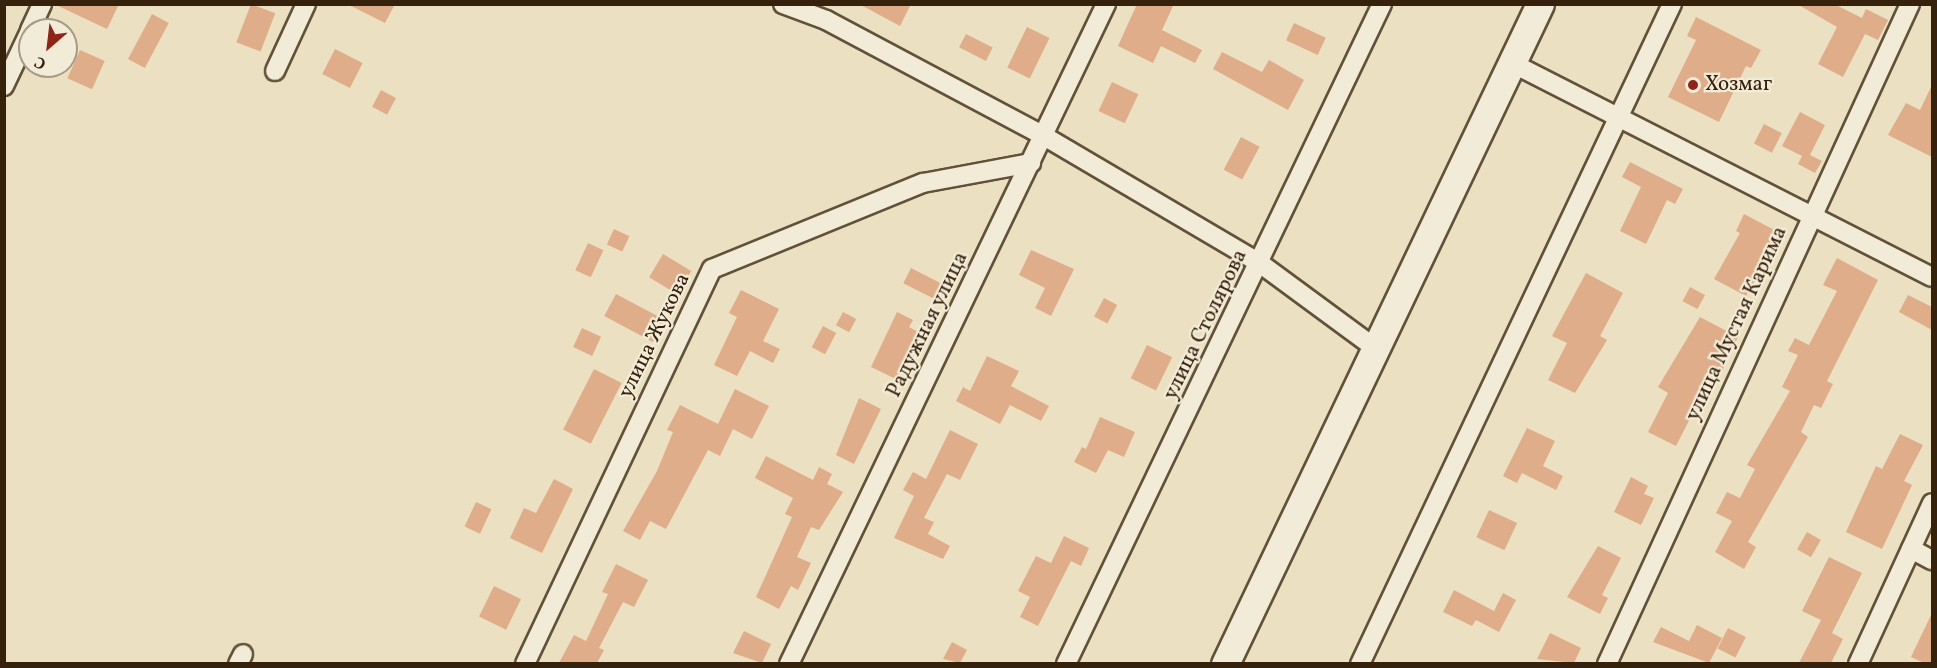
<!DOCTYPE html>
<meta charset="utf-8">
<style>
body{margin:0}
#map{position:relative;width:1937px;height:668px;overflow:hidden;background:#ebe0c1;font-family:Vollkorn,serif}
div>[style]{position:absolute}
.building>*{inset:0;background:#dfad89;transform-origin:0 0}
.roads{filter:drop-shadow(2px 0 #625139) drop-shadow(-2px 0 #625139) drop-shadow(0 2px #625139) drop-shadow(0 -2px #625139)}
.minor>*{height:18px;margin:-9px;padding:0 9px;transform-origin:9px;border-radius:9px;background:#f2ebd7}
.secondary>*{height:27px;margin:-13.5px;padding:0 13.5px;transform-origin:13.5px;border-radius:13.5px;background:#f2ebd7}
.dots>*{width:16px;height:16px;translate:-50% -50%;box-sizing:border-box;border:3px solid #f2ebd7;border-radius:50%}
span{translate:-50% -50%;white-space:nowrap;text-align:center;line-height:1.15;-webkit-text-stroke:4.5px #f2ebd7;paint-order:stroke}
.poi-label{font-size:21px;color:#35210c}
.left{translate:0 -50%;text-align:left}
.street-label{font-size:21px;color:#35210c}
.frame{position:absolute;inset:0;border:6px solid #35210c;pointer-events:none}
.north{position:absolute;left:18px;top:18px;width:60px;height:60px;box-sizing:border-box;background:#f2ebd7;border:2px solid #a69a86;border-radius:50%;rotate:208deg;font-size:16px;font-weight:700;line-height:24px;text-align:center;color:#35210c}
.north::after{content:'';display:block;margin:auto;width:21px;height:27px;background:#8f2418;clip-path:polygon(50% 0,100% 100%,50% 72%,0 100%)}
</style>
<div id="map">
<div class="building">
<i style="clip-path:polygon(54px 4px,119px 4px,107px 29px)"></i>
<i style="left:251px;top:4px;width:26px;height:41px;rotate:21deg"></i>
<i style="clip-path:polygon(347px 4px,395px 4px,385px 23px)"></i>
<i style="clip-path:polygon(859px 4px,911px 4px,900px 26px)"></i>
<i style="clip-path:polygon(1137px 4px,1174px 4px,1162px 30px,1202px 50px,1195px 63px,1161px 46px,1153px 63px,1118px 46px)"></i>
<i style="clip-path:polygon(1797px 4px,1834px 4px,1862px 18px,1866px 9px,1888px 20px,1878px 40px,1865px 34px,1843px 77px,1818px 64px,1837px 27px)"></i>
<i style="left:152px;top:14px;width:19px;height:51px;rotate:28deg"></i>
<i style="clip-path:polygon(1696px 17px,1761px 50px,1751px 68px,1746px 66px,1719px 122px,1668px 97px,1696px 40px,1687px 36px)"></i>
<i style="left:1294px;top:23px;width:35px;height:19px;rotate:25deg"></i>
<i style="left:1027px;top:27px;width:25px;height:45px;rotate:26deg"></i>
<i style="left:966px;top:34px;width:30px;height:15px;rotate:27deg"></i>
<i style="left:335px;top:49px;width:31px;height:28px;rotate:27deg"></i>
<i style="left:80px;top:50px;width:27px;height:31px;rotate:24deg"></i>
<i style="clip-path:polygon(1222px 52px,1262px 72px,1269px 60px,1304px 80px,1288px 110px,1213px 69px)"></i>
<i style="left:1112px;top:82px;width:29px;height:32px;rotate:25deg"></i>
<i style="clip-path:polygon(1932px 85px,1932px 157px,1888px 135px,1906px 103px,1920px 110px)"></i>
<i style="left:381px;top:90px;width:17px;height:19px;rotate:28deg"></i>
<i style="clip-path:polygon(1800px 112px,1825px 125px,1810px 155px,1822px 161px,1815px 173px,1798px 164px,1802px 156px,1782px 146px)"></i>
<i style="left:1764px;top:124px;width:20px;height:22px;rotate:27deg"></i>
<i style="left:1241px;top:137px;width:21px;height:37px;rotate:28deg"></i>
<i style="clip-path:polygon(1630px 162px,1683px 189px,1675px 204px,1667px 200px,1646px 244px,1620px 231px,1641px 187px,1622px 177px)"></i>
<i style="clip-path:polygon(1744px 214px,1782px 234px,1746px 296px,1714px 279px,1740px 233px,1736px 231px)"></i>
<i style="left:614px;top:229px;width:17px;height:17px;rotate:25deg"></i>
<i style="left:588px;top:243px;width:17px;height:30px;rotate:25deg"></i>
<i style="clip-path:polygon(1031px 250px,1074px 269px,1051px 316px,1035px 308px,1045px 288px,1019px 275px)"></i>
<i style="left:663px;top:254px;width:33px;height:27px;rotate:31deg"></i>
<i style="clip-path:polygon(1837px 258px,1878px 280px,1827px 381px,1833px 384px,1821px 408px,1814px 405px,1801px 432px,1808px 437px,1748px 542px,1756px 547px,1744px 569px,1715px 552px,1732px 521px,1716px 513px,1727px 492px,1740px 498px,1755px 469px,1747px 465px,1790px 391px,1782px 387px,1798px 355px,1788px 351px,1795px 338px,1809px 345px,1837px 291px,1823px 285px)"></i>
<i style="left:911px;top:268px;width:34px;height:17px;rotate:27deg"></i>
<i style="clip-path:polygon(1586px 273px,1623px 293px,1600px 336px,1607px 340px,1575px 393px,1548px 380px,1567px 343px,1552px 336px)"></i>
<i style="left:1690px;top:287px;width:17px;height:16px;rotate:28deg"></i>
<i style="clip-path:polygon(741px 290px,779px 309px,763px 341px,780px 349px,773px 363px,750px 351px,737px 376px,714px 365px,737px 317px,729px 313px)"></i>
<i style="left:616px;top:294px;width:55px;height:25px;rotate:28deg"></i>
<i style="clip-path:polygon(1908px 295px,1932px 307px,1932px 330px,1899px 312px)"></i>
<i style="left:1104px;top:298px;width:15px;height:21px;rotate:28deg"></i>
<i style="left:843px;top:312px;width:15px;height:15px;rotate:28deg"></i>
<i style="clip-path:polygon(897px 312px,913px 320px,909px 327px,920px 333px,896px 379px,871px 367px)"></i>
<i style="clip-path:polygon(1700px 317px,1738px 337px,1704px 411px,1696px 407px,1676px 446px,1648px 432px,1668px 393px,1658px 387px)"></i>
<i style="left:823px;top:326px;width:15px;height:24px;rotate:28deg"></i>
<i style="left:582px;top:328px;width:21px;height:21px;rotate:25deg"></i>
<i style="left:1147px;top:345px;width:28px;height:37px;rotate:26deg"></i>
<i style="clip-path:polygon(987px 356px,1019px 371px,1011px 386px,1049px 406px,1041px 421px,1010px 405px,1000px 424px,956px 401px,963px 387px,970px 391px)"></i>
<i style="left:594px;top:369px;width:31px;height:68px;rotate:27deg"></i>
<i style="clip-path:polygon(735px 389px,769px 406px,752px 439px,733px 429px,720px 456px,708px 450px,666px 529px,650px 521px,640px 540px,623px 531px,657px 471px,673px 432px,667px 430px,680px 405px,718px 424px)"></i>
<i style="clip-path:polygon(859px 398px,881px 409px,854px 464px,836px 455px)"></i>
<i style="clip-path:polygon(1100px 417px,1135px 432px,1124px 457px,1108px 450px,1096px 473px,1074px 462px,1082px 447px,1086px 449px)"></i>
<i style="clip-path:polygon(1527px 428px,1555px 441px,1543px 466px,1563px 476px,1556px 490px,1522px 473px,1517px 483px,1503px 476px)"></i>
<i style="clip-path:polygon(950px 430px,978px 444px,960px 480px,947px 474px,924px 518px,934px 522px,928px 534px,950px 546px,943px 559px,894px 538px,914px 496px,903px 490px,913px 472px,926px 479px)"></i>
<i style="clip-path:polygon(1900px 434px,1923px 445px,1904px 481px,1912px 485px,1882px 549px,1846px 532px,1876px 466px,1882px 469px)"></i>
<i style="clip-path:polygon(766px 456px,813px 480px,819px 467px,832px 474px,827px 484px,843px 492px,819px 530px,811px 527px,797px 557px,811px 563px,798px 590px,791px 586px,779px 609px,756px 597px,792px 517px,785px 514px,793px 498px,755px 478px)"></i>
<i style="clip-path:polygon(1631px 477px,1648px 486px,1644px 494px,1654px 498px,1641px 525px,1614px 512px)"></i>
<i style="clip-path:polygon(554px 479px,573px 489px,542px 553px,510px 538px,524px 508px,536px 513px)"></i>
<i style="left:476px;top:502px;width:17px;height:27px;rotate:25deg"></i>
<i style="left:1489px;top:510px;width:31px;height:30px;rotate:25deg"></i>
<i style="left:1807px;top:532px;width:16px;height:20px;rotate:30deg"></i>
<i style="clip-path:polygon(1064px 536px,1089px 548px,1081px 566px,1071px 561px,1038px 626px,1020px 617px,1030px 597px,1018px 591px,1036px 556px,1051px 563px)"></i>
<i style="clip-path:polygon(1598px 546px,1621px 558px,1602px 595px,1608px 598px,1600px 614px,1567px 597px)"></i>
<i style="clip-path:polygon(1829px 557px,1862px 573px,1832px 633px,1843px 639px,1831px 663px,1799px 663px,1821px 620px,1802px 611px)"></i>
<i style="clip-path:polygon(616px 564px,648px 580px,634px 607px,623px 602px,599px 648px,604px 650px,597px 663px,559px 663px,574px 635px,586px 641px,608px 594px,602px 592px)"></i>
<i style="left:494px;top:586px;width:30px;height:34px;rotate:26deg"></i>
<i style="clip-path:polygon(1454px 590px,1494px 611px,1503px 593px,1516px 600px,1499px 632px,1476px 620px,1472px 626px,1443px 612px)"></i>
<i style="clip-path:polygon(1932px 613px,1932px 663px,1924px 663px,1911px 657px)"></i>
<i style="clip-path:polygon(1697px 625px,1722px 638px,1709px 663px,1653px 642px,1661px 627px,1689px 641px)"></i>
<i style="left:1728px;top:628px;width:20px;height:23px;rotate:27deg"></i>
<i style="clip-path:polygon(744px 631px,771px 644px,762px 663px,733px 653px)"></i>
<i style="clip-path:polygon(1550px 633px,1581px 648px,1574px 663px,1537px 659px)"></i>
<i style="clip-path:polygon(952px 642px,967px 650px,960px 663px,943px 659px)"></i>
</div>
<div class="roads">
<div class="minor">
<i style="left:783px;top:4px;width:46px;rotate:20.4deg"></i>
<i style="left:826px;top:20px;width:247px;rotate:28deg"></i>
<i style="left:1044px;top:136px;width:252px;rotate:30.5deg"></i>
<i style="left:1261px;top:264px;width:142px;rotate:36.4deg"></i>
<i style="left:30px;top:30px;width:29px;rotate:-65deg"></i>
<i style="left:1512px;top:63px;width:471px;rotate:27deg"></i>
<i style="left:275px;top:71px;width:74px;rotate:-65.2deg"></i>
<i style="left:4px;top:86px;width:61px;rotate:-64.7deg"></i>
<i style="left:1911px;top:549px;width:24px;rotate:28deg"></i>
<i style="left:238px;top:664px;width:11px;rotate:-63deg"></i>
<i style="left:525px;top:664px;width:437px;rotate:-64.7deg"></i>
<i style="left:712px;top:269px;width:228px;rotate:-22.2deg"></i>
<i style="left:923px;top:183px;width:110px;rotate:-10.5deg"></i>
<i style="left:789px;top:664px;width:732px;rotate:-64.34deg"></i>
<i style="left:1066px;top:664px;width:732px;rotate:-64.42deg"></i>
<i style="left:1360px;top:664px;width:730px;rotate:-64.7deg"></i>
<i style="left:1607px;top:664px;width:726px;rotate:-65.34deg"></i>
<i style="left:1858px;top:664px;width:177px;rotate:-65.3deg"></i>
</div>
<div class="secondary">
<i style="left:1225px;top:664px;width:731px;rotate:-64.49deg"></i>
</div>
</div>
<div class="dots">
<i style="left:1693px;top:85px;background:#8f2418"></i>
</div>
<div class="poi-label">
<span class="left" style="left:1705px;top:85px">Хозмаг</span>
</div>
<div class="street-label">
<span style="left:1737px;top:324px;rotate:-65deg">улица Мустая Карима</span>
<span style="left:928px;top:325px;rotate:-64deg">Радужная улица</span>
<span style="left:1206px;top:325px;rotate:-64deg">улица Столярова</span>
<span style="left:655px;top:336px;rotate:-64deg">улица Жукова</span>
</div>
<div class="frame"></div>
<div class="north">С</div>
</div>
